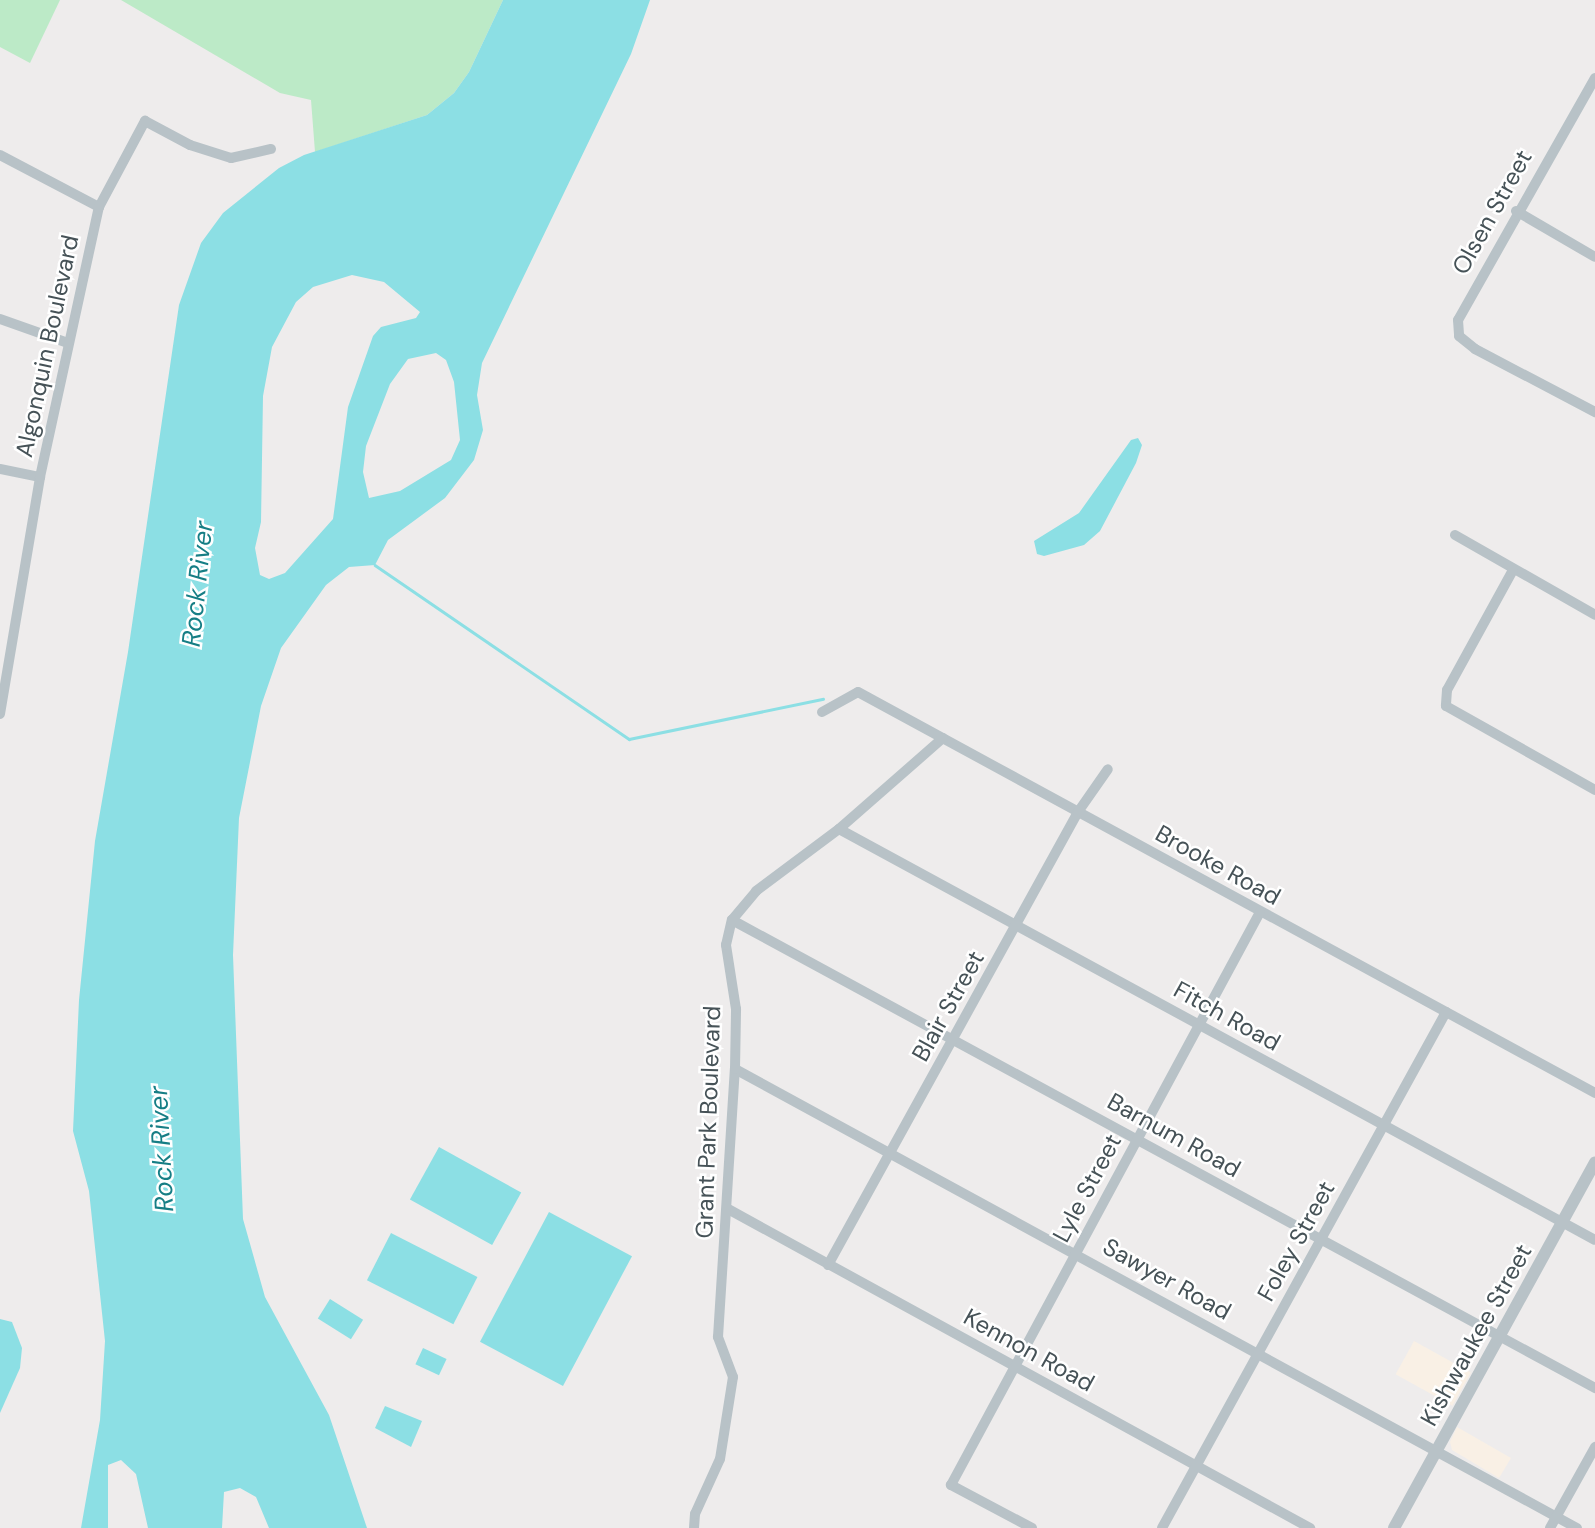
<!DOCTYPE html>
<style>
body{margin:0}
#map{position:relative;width:1595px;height:1528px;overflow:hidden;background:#eeecec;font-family:"DM Sans",sans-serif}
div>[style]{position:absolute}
.commercial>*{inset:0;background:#f9f0e5;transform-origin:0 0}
.green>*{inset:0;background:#bceac7}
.water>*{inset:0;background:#8cdfe4;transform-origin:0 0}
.stream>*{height:2.5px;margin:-1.25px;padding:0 1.25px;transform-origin:1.25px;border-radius:1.25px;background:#8cdfe4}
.minor>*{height:10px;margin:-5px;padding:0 5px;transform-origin:5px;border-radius:5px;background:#b8c2c7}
.tertiary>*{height:12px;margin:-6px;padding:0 6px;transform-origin:6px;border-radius:6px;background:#b8c2c7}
span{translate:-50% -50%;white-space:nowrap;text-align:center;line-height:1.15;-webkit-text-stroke:5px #fff;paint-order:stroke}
.street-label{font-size:24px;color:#465257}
.water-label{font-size:26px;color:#167e85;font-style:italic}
</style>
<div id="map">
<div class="commercial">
<i style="left:1414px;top:1341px;width:65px;height:38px;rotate:29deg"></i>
<i style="clip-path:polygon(1457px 1427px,1511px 1458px,1499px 1478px,1452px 1450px,1450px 1442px)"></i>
</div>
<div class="green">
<i style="clip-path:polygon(0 0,60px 0,30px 63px,0 47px)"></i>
<i style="clip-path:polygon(121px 0,503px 0,469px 72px,454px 93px,427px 115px,315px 152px,311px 100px,280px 93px)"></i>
</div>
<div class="water">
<i style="clip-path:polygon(evenodd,503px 0,650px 0,631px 54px,482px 363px,477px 395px,483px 430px,474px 460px,445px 498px,388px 540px,375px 565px,349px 567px,326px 585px,281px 648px,261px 706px,239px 818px,233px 955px,243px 1219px,265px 1297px,329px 1415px,367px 1528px,269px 1528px,256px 1497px,240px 1488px,224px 1492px,222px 1528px,148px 1528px,136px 1474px,121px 1460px,108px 1465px,108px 1528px,81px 1528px,100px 1420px,105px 1341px,89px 1191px,73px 1131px,79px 1000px,95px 841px,128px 652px,179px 305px,201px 243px,223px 213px,279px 168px,304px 155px,427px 115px,454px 93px,469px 72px,503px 0,352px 275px,384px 282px,420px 312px,416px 318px,381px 327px,373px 336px,348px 407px,333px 519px,285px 573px,269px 579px,260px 575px,255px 548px,261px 522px,263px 396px,272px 347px,296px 302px,313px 287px,352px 275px,503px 0,436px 353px,446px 360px,454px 382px,460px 440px,451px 460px,400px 491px,369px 498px,363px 472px,366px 446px,390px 384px,408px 359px,436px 353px)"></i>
<i style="clip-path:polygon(1138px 438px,1142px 445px,1136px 463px,1100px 531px,1084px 545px,1044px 556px,1037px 554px,1034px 541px,1079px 513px,1131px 440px)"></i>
<i style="left:439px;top:1147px;width:94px;height:60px;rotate:29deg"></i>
<i style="left:549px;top:1212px;width:94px;height:147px;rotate:28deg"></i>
<i style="left:391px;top:1233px;width:97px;height:53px;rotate:27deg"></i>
<i style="left:330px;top:1299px;width:39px;height:23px;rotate:32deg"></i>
<i style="clip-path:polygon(0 1319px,12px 1322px,22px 1348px,20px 1368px,0 1413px)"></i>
<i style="left:423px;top:1348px;width:26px;height:18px;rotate:25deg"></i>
<i style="clip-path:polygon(385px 1406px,422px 1421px,411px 1447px,375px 1428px)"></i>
</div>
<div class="stream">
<i style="left:375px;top:565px;width:308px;rotate:34.4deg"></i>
<i style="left:629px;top:739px;width:198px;rotate:-11.7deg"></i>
</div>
<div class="minor">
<i style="left:1595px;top:78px;width:278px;rotate:119.5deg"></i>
<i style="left:1458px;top:320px;width:16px;rotate:86deg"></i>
<i style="left:1459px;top:336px;width:21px;rotate:39deg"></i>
<i style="left:1475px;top:349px;width:136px;rotate:27.7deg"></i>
<i style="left:0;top:155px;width:112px;rotate:27.7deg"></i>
<i style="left:1516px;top:211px;width:91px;rotate:30.2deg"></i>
<i style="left:0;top:319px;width:72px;rotate:19.4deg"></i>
<i style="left:0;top:469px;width:41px;rotate:11.3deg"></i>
<i style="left:1455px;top:535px;width:161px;rotate:29.7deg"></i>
<i style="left:1513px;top:570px;width:137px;rotate:118.8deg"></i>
<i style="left:1447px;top:690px;width:16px;rotate:94deg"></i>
<i style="left:1446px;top:706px;width:171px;rotate:29.4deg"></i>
<i style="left:822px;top:712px;width:41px;rotate:-29.1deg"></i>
<i style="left:858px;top:692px;width:839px;rotate:28.55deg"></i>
<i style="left:0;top:714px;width:240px;rotate:-80.4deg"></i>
<i style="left:40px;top:477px;width:276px;rotate:-77.7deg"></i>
<i style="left:99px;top:207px;width:98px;rotate:-61.9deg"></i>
<i style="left:145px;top:121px;width:51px;rotate:28.1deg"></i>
<i style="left:190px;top:145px;width:43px;rotate:17.6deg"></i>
<i style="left:231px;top:158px;width:41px;rotate:-12.7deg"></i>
<i style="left:839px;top:829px;width:860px;rotate:28.53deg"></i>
<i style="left:732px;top:920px;width:982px;rotate:28.47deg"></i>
<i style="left:735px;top:1069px;width:959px;rotate:28.6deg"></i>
<i style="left:728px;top:1209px;width:664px;rotate:28.73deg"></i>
<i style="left:828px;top:1265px;width:517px;rotate:-61.11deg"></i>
<i style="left:1078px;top:812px;width:52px;rotate:-55.1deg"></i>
<i style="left:694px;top:1528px;width:14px;rotate:-86deg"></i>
<i style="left:695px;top:1514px;width:60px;rotate:-65.6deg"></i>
<i style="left:720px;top:1459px;width:83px;rotate:-81deg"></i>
<i style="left:733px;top:1377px;width:43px;rotate:-110.6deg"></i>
<i style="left:718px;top:1337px;width:269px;rotate:-86.4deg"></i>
<i style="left:735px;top:1069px;width:60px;rotate:-89deg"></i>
<i style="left:736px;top:1009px;width:65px;rotate:-98.9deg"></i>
<i style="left:726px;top:945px;width:26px;rotate:-77deg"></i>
<i style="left:732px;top:920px;width:38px;rotate:-50deg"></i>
<i style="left:756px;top:891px;width:104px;rotate:-36.8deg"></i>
<i style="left:839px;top:829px;width:138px;rotate:-41.2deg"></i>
<i style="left:1032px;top:1528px;width:92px;rotate:-152deg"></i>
<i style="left:951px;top:1485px;width:651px;rotate:-61.66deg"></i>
<i style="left:1162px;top:1528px;width:589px;rotate:-61.17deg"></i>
<i style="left:1550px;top:1528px;width:93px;rotate:-60.9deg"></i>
</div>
<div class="tertiary">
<i style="left:1394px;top:1528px;width:417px;rotate:-61.2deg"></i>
</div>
<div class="street-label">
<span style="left:1492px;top:212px;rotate:-61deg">Olsen Street</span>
<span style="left:47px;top:346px;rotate:-78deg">Algonquin Boulevard</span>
<span style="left:1218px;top:865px;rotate:29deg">Brooke Road</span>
<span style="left:948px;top:1006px;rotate:-61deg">Blair Street</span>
<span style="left:1227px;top:1016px;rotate:29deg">Fitch Road</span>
<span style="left:708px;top:1122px;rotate:-88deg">Grant Park Boulevard</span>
<span style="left:1174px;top:1135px;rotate:29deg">Barnum Road</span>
<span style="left:1087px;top:1188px;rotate:-62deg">Lyle Street</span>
<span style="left:1296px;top:1241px;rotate:-61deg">Foley Street</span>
<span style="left:1167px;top:1279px;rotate:29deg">Sawyer Road</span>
<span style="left:1476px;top:1335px;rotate:-61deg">Kishwaukee Street</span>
<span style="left:1029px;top:1350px;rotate:29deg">Kennon Road</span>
</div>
<div class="water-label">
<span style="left:198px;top:584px;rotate:-84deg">Rock River</span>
<span style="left:162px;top:1149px;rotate:-93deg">Rock River</span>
</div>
</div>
